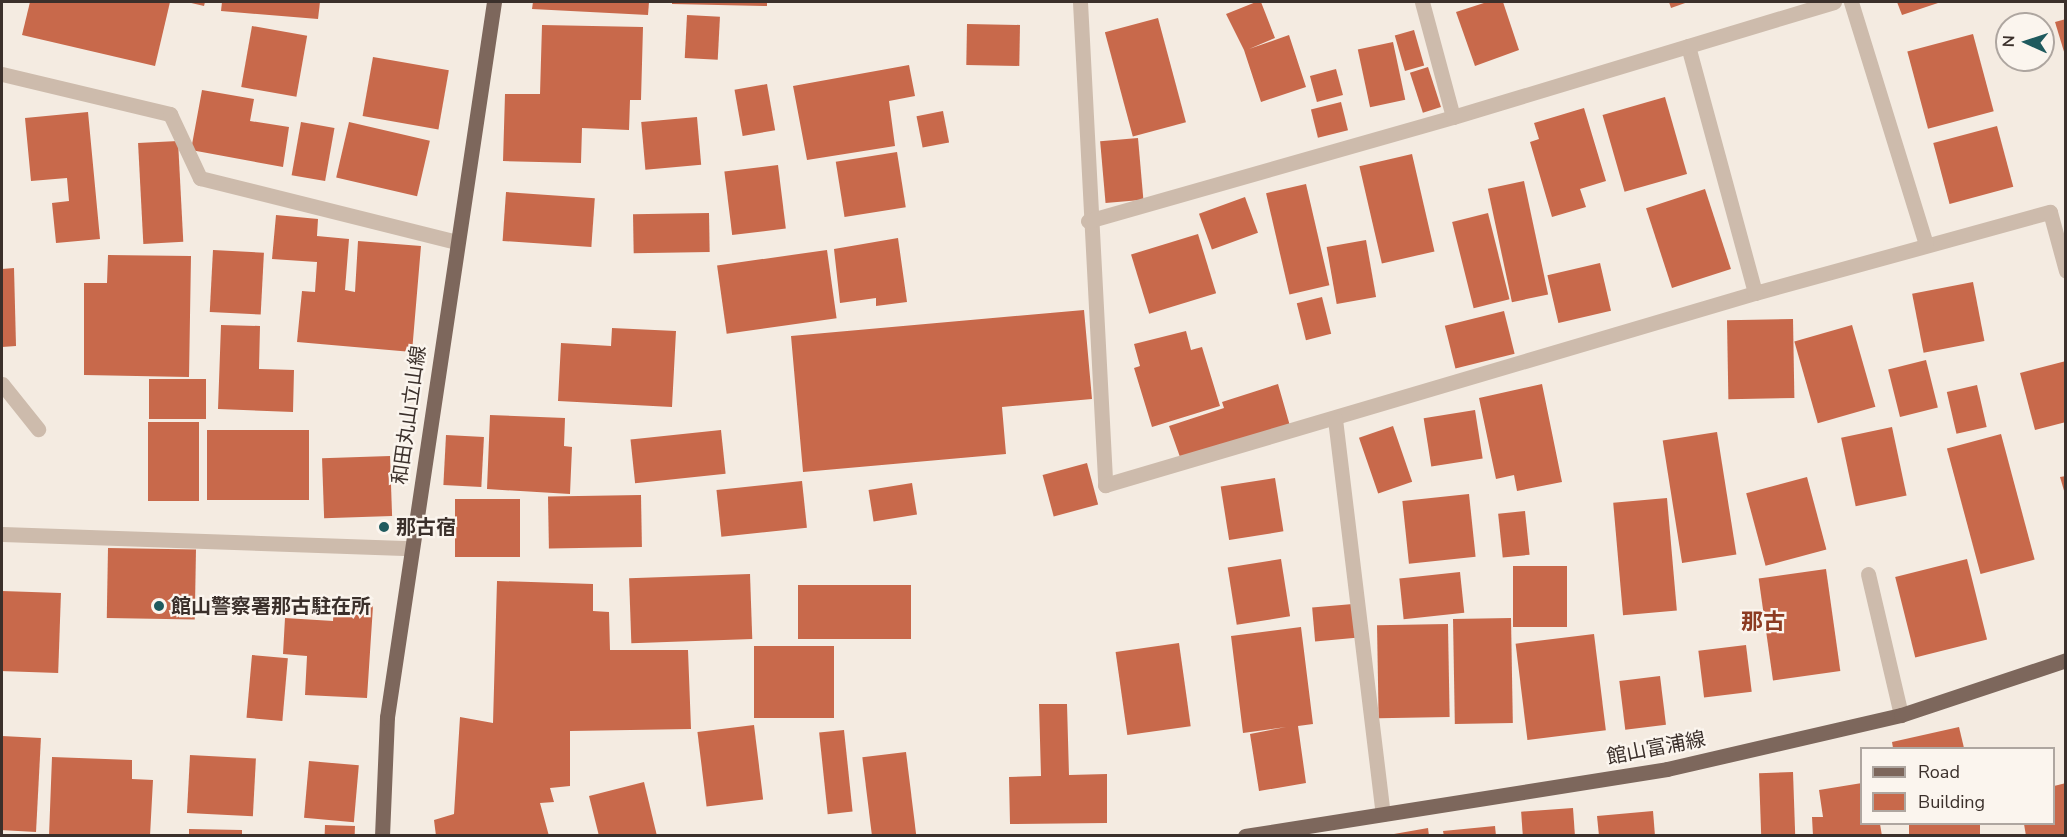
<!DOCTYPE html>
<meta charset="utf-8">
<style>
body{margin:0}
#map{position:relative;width:2067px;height:837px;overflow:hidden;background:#f4ebe1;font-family:"Nunito Sans","Noto Sans JP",sans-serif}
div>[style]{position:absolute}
.building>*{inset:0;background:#c8694b;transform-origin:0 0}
.minor>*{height:15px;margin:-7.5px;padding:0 7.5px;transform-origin:7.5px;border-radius:7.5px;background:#cdbbac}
.major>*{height:15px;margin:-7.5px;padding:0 7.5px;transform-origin:7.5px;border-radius:7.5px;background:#7d675c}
.dots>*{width:16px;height:16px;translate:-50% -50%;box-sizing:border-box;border:3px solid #fbf5ee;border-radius:50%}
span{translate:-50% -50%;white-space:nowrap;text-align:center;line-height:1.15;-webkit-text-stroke:4.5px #fbf5ee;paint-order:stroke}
.street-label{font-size:20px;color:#3b302b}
.poi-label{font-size:20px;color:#3b302b;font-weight:700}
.left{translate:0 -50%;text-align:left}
.quarter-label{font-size:22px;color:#8c3b22;font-weight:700}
.frame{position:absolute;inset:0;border:3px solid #3b302b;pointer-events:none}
.legend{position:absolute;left:1860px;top:747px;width:195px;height:78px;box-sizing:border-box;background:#fbf5ee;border:2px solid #aea6a0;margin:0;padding:8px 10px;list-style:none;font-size:18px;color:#3b302b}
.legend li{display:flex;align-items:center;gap:12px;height:30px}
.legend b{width:30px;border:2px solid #aea6a0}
.north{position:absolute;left:1995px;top:12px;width:60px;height:60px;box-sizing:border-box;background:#fbf5ee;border:2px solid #aea6a0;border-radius:50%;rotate:273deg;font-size:16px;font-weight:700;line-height:24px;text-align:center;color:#3b302b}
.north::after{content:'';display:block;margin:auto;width:21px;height:27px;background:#1f5a5e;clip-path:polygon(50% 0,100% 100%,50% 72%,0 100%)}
</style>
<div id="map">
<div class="building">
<i style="clip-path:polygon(30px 2px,170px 2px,155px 66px,22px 35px)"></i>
<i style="clip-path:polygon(187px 2px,205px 2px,204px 6px)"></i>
<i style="clip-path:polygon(222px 2px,320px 2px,318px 19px,221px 11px)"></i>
<i style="clip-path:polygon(533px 2px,649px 2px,648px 15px,532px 9px)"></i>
<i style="clip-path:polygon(672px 2px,767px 2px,767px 6px,672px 4px)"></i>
<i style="clip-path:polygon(1256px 2px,1261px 2px,1275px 38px,1249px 49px,1289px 35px,1306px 87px,1261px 102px,1244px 50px,1226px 14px)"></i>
<i style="clip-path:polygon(1487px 2px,1503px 2px,1519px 50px,1475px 66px,1456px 12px)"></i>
<i style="clip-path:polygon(1669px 2px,1688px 2px,1671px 8px)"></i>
<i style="clip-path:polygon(1897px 2px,1941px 2px,1902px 15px)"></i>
<i style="left:687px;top:15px;width:33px;height:43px;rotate:3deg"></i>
<i style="left:1158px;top:18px;width:108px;height:55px;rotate:75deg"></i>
<i style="clip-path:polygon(2066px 19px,2066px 54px,2065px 55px,2055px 22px)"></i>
<i style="left:967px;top:24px;width:53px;height:41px;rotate:1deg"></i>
<i style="clip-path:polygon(542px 25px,643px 27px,641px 100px,630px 100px,629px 130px,582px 128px,581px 163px,503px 161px,505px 94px,540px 94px)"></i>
<i style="left:252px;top:26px;width:56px;height:62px;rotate:10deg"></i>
<i style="left:1414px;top:30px;width:37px;height:20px;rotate:74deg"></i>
<i style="left:1973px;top:34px;width:80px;height:68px;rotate:75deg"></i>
<i style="left:1393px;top:42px;width:59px;height:36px;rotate:78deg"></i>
<i style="left:373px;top:57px;width:77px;height:60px;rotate:10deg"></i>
<i style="clip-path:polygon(909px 65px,915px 96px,889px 101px,895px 146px,807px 160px,793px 86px)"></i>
<i style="left:1428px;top:67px;width:42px;height:19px;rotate:72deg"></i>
<i style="left:1336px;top:69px;width:27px;height:27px;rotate:75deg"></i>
<i style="left:767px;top:84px;width:47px;height:33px;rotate:80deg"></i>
<i style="clip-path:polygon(202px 90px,254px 99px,250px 121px,289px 127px,283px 167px,191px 150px)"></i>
<i style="left:1665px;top:97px;width:80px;height:65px;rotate:74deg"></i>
<i style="left:1341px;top:102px;width:29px;height:31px;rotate:76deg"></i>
<i style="clip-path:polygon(1584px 108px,1606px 181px,1580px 189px,1586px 207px,1552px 217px,1530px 142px,1539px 139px,1534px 123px)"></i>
<i style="left:943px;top:111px;width:32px;height:27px;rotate:79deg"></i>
<i style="clip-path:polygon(88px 112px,100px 239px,56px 243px,52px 203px,69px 201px,67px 178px,31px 181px,25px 118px)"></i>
<i style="left:697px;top:117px;width:48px;height:56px;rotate:85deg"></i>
<i style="left:301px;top:122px;width:34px;height:54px;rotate:10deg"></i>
<i style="left:349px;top:122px;width:83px;height:57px;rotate:13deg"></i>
<i style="left:1997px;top:126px;width:63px;height:66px;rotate:75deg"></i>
<i style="left:1138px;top:138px;width:62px;height:38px;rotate:85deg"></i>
<i style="left:178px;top:141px;width:101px;height:40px;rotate:87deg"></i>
<i style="left:897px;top:152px;width:56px;height:62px;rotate:81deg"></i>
<i style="left:1412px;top:154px;width:100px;height:54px;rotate:77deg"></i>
<i style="left:778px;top:165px;width:64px;height:54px;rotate:83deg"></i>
<i style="left:1524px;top:181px;width:116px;height:37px;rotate:78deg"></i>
<i style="left:1306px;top:184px;width:104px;height:41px;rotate:77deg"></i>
<i style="left:1705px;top:189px;width:84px;height:62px;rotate:72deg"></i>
<i style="left:506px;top:192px;width:89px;height:49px;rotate:4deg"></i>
<i style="left:1245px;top:197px;width:38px;height:49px;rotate:70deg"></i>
<i style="left:709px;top:213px;width:39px;height:76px;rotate:89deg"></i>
<i style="left:1488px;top:213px;width:89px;height:37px;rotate:76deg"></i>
<i style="clip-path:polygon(276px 215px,318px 219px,317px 236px,349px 239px,345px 290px,355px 292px,358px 241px,421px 246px,412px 352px,297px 342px,302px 291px,315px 292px,317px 262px,272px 259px)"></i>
<i style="left:1198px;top:234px;width:62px;height:70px;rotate:73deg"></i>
<i style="clip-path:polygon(898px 238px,907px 302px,876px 306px,876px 298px,840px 303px,834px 249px)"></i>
<i style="left:1366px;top:240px;width:58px;height:40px;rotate:80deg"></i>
<i style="left:213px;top:250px;width:51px;height:62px;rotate:3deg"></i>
<i style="left:827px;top:250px;width:69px;height:111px;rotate:82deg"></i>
<i style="clip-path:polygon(108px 255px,191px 256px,189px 377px,84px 375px,84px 283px,107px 283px)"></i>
<i style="left:1600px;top:263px;width:49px;height:54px;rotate:77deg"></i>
<i style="clip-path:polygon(14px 268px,16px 346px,2px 347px,2px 269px)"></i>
<i style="left:1973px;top:282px;width:60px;height:62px;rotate:79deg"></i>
<i style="left:1322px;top:297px;width:38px;height:26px;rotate:76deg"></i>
<i style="clip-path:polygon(1084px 310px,1092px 399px,1002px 407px,1006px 454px,803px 472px,791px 336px)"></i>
<i style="left:1504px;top:311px;width:44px;height:61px;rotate:76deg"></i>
<i style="left:1793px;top:319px;width:79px;height:66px;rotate:89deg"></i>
<i style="clip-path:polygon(221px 325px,260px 326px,259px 369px,294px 370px,293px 412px,218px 409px)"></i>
<i style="left:1852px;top:325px;width:85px;height:60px;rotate:74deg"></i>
<i style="clip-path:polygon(612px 328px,676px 331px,672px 407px,558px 401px,561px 343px,611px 346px)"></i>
<i style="clip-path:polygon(1186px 331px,1191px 350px,1202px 347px,1220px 406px,1152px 427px,1134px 368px,1140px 366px,1134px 344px)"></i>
<i style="left:1926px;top:360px;width:49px;height:39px;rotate:76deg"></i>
<i style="clip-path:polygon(2066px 361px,2066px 422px,2035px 430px,2020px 373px)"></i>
<i style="left:149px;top:379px;width:57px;height:40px"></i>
<i style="clip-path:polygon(1278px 384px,1290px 426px,1180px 457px,1169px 426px,1224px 408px,1222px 402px)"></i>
<i style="clip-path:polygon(1542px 384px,1562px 482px,1517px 491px,1514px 475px,1496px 479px,1479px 398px)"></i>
<i style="left:1977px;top:385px;width:43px;height:31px;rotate:77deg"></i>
<i style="left:1475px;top:410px;width:49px;height:52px;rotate:81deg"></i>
<i style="clip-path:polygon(490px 415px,565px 418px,564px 446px,572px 447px,570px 494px,487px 489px)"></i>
<i style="left:148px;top:422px;width:51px;height:79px"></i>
<i style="left:1393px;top:426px;width:59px;height:36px;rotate:71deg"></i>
<i style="left:1892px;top:427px;width:70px;height:52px;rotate:78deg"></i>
<i style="left:207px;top:430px;width:102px;height:70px"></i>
<i style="left:721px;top:430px;width:44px;height:91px;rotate:84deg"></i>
<i style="left:1717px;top:432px;width:124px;height:55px;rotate:81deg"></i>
<i style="left:2001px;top:434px;width:130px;height:56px;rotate:75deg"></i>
<i style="left:446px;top:435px;width:38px;height:50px;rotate:3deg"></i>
<i style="left:390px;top:456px;width:60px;height:68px;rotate:88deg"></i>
<i style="left:1087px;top:463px;width:43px;height:46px;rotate:75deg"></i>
<i style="clip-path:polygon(2066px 476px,2066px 493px,2065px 494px,2060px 477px)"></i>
<i style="left:1807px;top:477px;width:75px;height:63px;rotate:75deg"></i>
<i style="left:1275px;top:478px;width:54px;height:55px;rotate:81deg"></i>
<i style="left:802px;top:481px;width:47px;height:86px;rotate:84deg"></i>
<i style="left:912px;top:483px;width:32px;height:44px;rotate:81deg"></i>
<i style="left:1469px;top:494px;width:63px;height:67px;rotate:84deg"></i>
<i style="left:641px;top:495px;width:52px;height:93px;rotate:89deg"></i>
<i style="left:1667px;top:498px;width:113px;height:54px;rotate:85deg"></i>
<i style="left:520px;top:499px;width:58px;height:65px;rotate:90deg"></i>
<i style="left:1525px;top:511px;width:44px;height:27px;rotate:84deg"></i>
<i style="left:108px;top:548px;width:88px;height:70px;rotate:1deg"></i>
<i style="left:1281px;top:559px;width:58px;height:54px;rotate:81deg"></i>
<i style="left:1967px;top:559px;width:83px;height:74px;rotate:76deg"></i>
<i style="left:1513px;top:566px;width:54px;height:61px"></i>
<i style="left:1826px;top:569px;width:103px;height:68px;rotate:82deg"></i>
<i style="left:1460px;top:572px;width:41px;height:61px;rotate:84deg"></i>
<i style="left:750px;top:574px;width:65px;height:121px;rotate:88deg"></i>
<i style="clip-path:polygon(497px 581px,593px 584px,593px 611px,609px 612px,610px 650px,688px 650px,691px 729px,570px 731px,570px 786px,550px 788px,554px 802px,540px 803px,549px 836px,436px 836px,434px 820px,454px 814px,460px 717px,493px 723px)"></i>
<i style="left:798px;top:585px;width:113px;height:54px"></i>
<i style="left:2px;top:591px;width:59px;height:80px;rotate:2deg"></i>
<i style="clip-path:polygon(334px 604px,373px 606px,367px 698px,305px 695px,307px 656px,283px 654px,285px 618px,333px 621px)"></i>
<i style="left:1353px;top:604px;width:34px;height:41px;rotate:85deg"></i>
<i style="left:1511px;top:618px;width:105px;height:58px;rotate:89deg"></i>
<i style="left:1448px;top:624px;width:93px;height:71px;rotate:89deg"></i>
<i style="clip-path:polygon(1301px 627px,1313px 724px,1298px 726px,1306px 783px,1259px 791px,1250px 734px,1286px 727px,1243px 733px,1231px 636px)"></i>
<i style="left:1594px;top:634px;width:97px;height:79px;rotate:83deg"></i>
<i style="left:1179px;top:643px;width:84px;height:64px;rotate:82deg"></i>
<i style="left:1746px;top:645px;width:47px;height:48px;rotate:83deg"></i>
<i style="left:754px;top:646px;width:80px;height:72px"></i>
<i style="left:252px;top:655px;width:36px;height:63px;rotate:5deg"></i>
<i style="left:1660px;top:676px;width:49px;height:41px;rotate:83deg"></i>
<i style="clip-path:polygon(1039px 704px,1067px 704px,1069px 775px,1107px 774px,1107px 823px,1010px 824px,1009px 777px,1041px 776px)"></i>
<i style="left:754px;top:725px;width:75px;height:57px;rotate:83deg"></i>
<i style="clip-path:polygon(1959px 727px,1964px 748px,1893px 748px,1892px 742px)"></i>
<i style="left:844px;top:730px;width:82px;height:25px;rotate:84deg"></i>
<i style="left:2px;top:736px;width:39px;height:94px;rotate:3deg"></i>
<i style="left:906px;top:752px;width:85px;height:44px;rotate:83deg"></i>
<i style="left:190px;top:755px;width:66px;height:58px;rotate:3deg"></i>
<i style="clip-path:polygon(52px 757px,132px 760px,132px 779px,153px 780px,150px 836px,49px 836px)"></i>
<i style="left:309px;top:761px;width:50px;height:57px;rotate:5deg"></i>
<i style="left:1793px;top:772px;width:64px;height:34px;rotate:88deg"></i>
<i style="clip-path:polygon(644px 782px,657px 836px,599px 836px,589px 796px)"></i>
<i style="clip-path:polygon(1862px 783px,1862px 824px,1880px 824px,1882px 836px,1813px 836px,1812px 817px,1823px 817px,1819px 790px)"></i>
<i style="clip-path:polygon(2066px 783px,2066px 836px,2026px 836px,2024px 824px,2054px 824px,2054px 786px)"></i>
<i style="left:1573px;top:808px;width:28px;height:52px;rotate:86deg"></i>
<i style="clip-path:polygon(1653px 811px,1655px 836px,1599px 836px,1597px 816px)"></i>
<i style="left:1909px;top:824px;width:71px;height:12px"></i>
<i style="left:325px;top:825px;width:30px;height:11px;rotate:2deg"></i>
<i style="clip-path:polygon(1495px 826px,1496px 836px,1444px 836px,1443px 831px)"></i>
<i style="clip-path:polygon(1428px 828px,1429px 836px,1394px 836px,1394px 834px)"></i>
<i style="clip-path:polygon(189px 829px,242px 830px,242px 836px,189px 836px)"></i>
</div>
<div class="minor">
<i style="left:1080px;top:2px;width:484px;rotate:87deg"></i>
<i style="left:1105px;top:485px;width:678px;rotate:-16.46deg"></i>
<i style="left:1755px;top:293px;width:306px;rotate:-15.4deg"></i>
<i style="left:2050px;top:212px;width:61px;rotate:74.8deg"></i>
<i style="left:1422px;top:2px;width:119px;rotate:74.9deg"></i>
<i style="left:1851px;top:2px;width:253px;rotate:72.8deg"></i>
<i style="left:1688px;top:46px;width:256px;rotate:74.8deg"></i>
<i style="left:2px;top:74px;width:173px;rotate:13.4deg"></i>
<i style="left:170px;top:114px;width:71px;rotate:64.9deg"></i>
<i style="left:200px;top:178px;width:264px;rotate:14deg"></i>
<i style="left:1088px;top:221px;width:380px;rotate:-15.9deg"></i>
<i style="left:1453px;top:117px;width:398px;rotate:-16.8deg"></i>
<i style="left:2px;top:384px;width:58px;rotate:51.3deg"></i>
<i style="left:1335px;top:419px;width:398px;rotate:83.1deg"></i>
<i style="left:2px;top:534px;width:409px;rotate:2deg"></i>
<i style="left:1868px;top:574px;width:145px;rotate:76.8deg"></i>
</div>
<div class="major">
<i style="left:382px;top:836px;width:119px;rotate:-87.6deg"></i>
<i style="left:387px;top:717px;width:723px;rotate:-81.49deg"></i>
<i style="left:1245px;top:836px;width:427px;rotate:-9deg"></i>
<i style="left:1667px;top:769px;width:240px;rotate:-13deg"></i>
<i style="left:1901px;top:715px;width:174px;rotate:-18.4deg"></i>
</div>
<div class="dots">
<i style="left:384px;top:527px;background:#1f5a5e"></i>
<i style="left:159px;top:606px;background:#1f5a5e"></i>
</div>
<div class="street-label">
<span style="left:409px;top:415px;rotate:-82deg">和田丸山立山線</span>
<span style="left:1656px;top:748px;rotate:-11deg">館山富浦線</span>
</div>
<div class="poi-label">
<span class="left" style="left:396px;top:527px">那古宿</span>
<span class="left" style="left:171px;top:606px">館山警察署那古駐在所</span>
</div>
<div class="quarter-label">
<span style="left:1763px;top:623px">那古</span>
</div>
<div class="frame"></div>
<ul class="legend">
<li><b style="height:8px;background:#7d675c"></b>Road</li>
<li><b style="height:16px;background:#c8694b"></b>Building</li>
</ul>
<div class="north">N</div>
</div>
